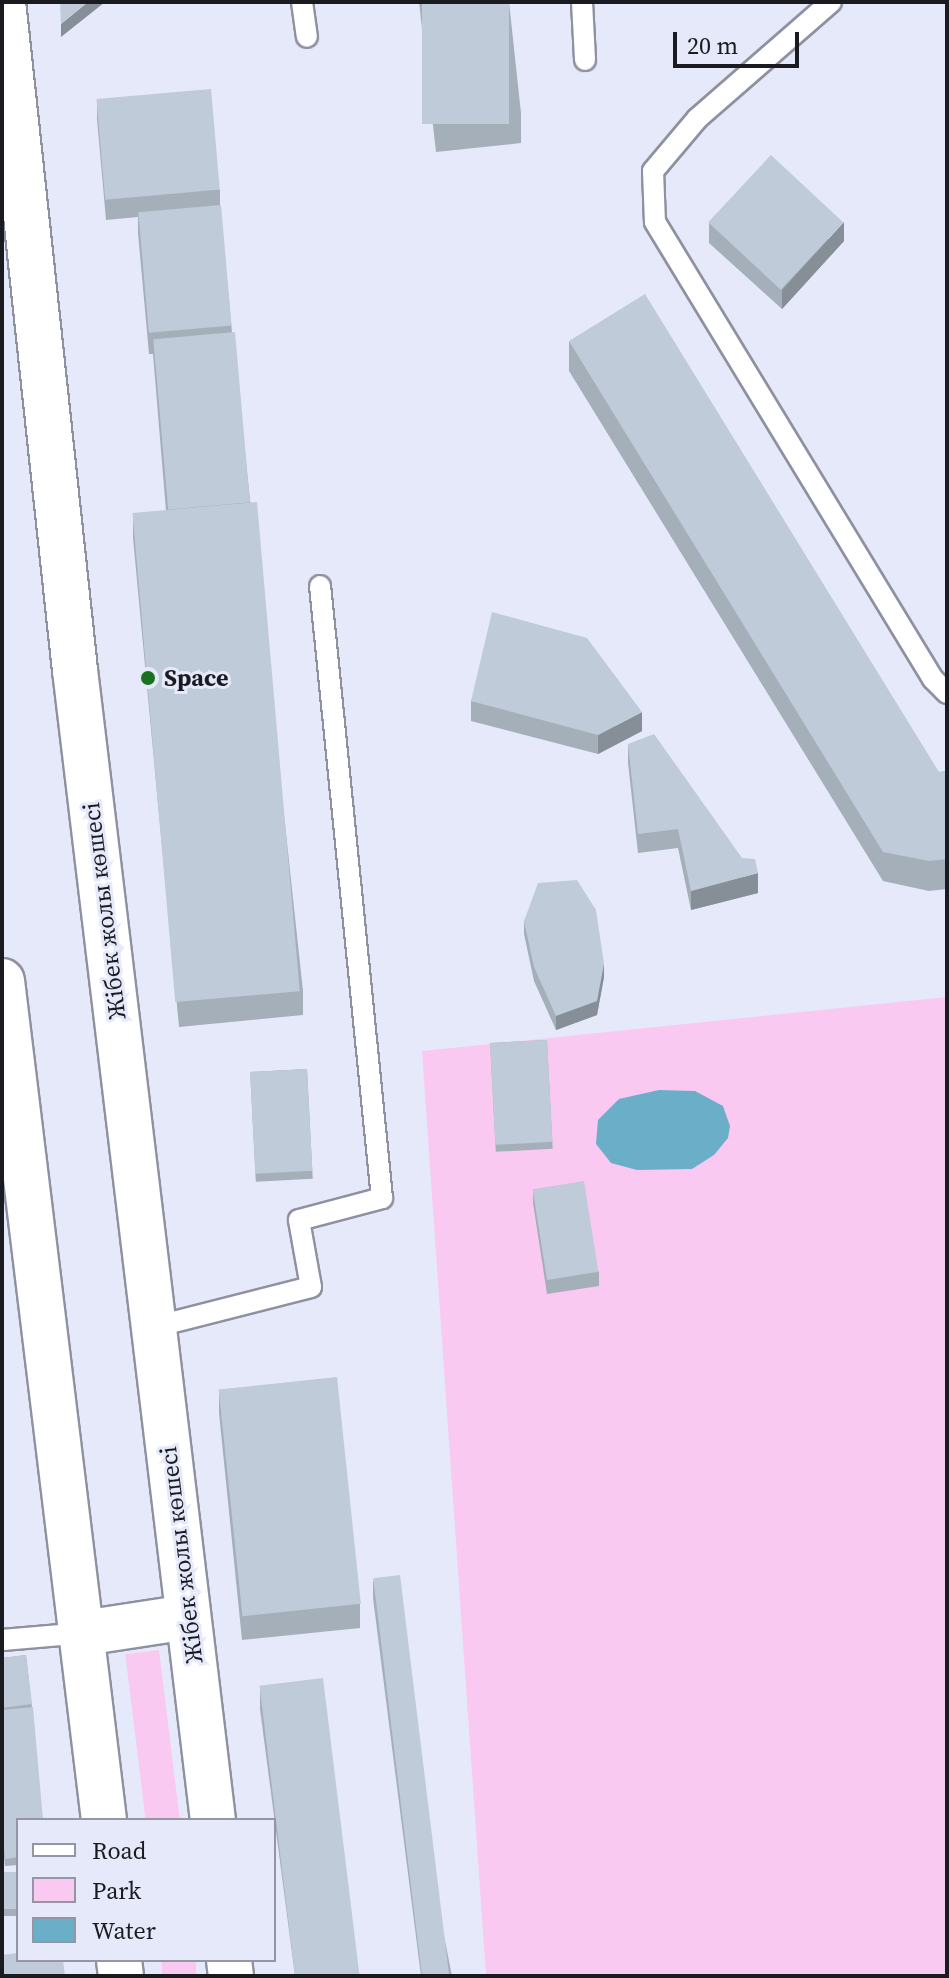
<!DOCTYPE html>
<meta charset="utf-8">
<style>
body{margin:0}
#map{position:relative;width:949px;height:1978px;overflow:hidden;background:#e6e9fa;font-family:"Source Serif 4",serif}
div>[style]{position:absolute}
.green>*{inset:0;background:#fac9f2;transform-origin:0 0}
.water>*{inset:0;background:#6aaec8}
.roads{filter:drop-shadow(2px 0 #8e91a0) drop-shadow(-2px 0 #8e91a0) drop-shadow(0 2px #8e91a0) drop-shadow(0 -2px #8e91a0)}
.lane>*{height:20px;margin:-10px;padding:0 10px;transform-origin:10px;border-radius:10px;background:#fff}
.secondary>*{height:44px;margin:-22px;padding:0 22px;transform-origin:22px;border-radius:22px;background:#fff}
.wall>*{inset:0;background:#a4afba;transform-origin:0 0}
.shaded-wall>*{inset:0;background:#868e97}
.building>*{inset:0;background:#bfcbd8;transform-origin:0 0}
.dots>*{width:22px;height:22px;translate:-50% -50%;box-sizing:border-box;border:4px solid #e6e9fa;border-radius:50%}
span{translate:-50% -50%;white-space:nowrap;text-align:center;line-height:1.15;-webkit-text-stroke:6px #e6e9fa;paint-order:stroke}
.poi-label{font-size:24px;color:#1a1b21;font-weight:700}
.left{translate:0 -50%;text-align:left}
.street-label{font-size:24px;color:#1a1b21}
.frame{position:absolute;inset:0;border:4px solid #1a1b21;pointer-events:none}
.legend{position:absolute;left:16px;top:1818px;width:260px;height:144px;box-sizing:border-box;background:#e6e9fa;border:2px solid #9497a3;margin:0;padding:10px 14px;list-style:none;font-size:24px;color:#1a1b21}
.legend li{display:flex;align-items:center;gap:16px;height:40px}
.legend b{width:40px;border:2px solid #9497a3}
.scale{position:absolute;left:673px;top:32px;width:126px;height:36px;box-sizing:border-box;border:4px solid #1a1b21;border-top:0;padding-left:10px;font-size:24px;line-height:28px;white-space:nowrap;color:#1a1b21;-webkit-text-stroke:6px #e6e9fa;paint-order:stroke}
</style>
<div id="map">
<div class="green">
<i style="clip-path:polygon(947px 997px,947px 1976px,486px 1976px,422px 1051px)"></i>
<i style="left:159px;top:1650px;width:171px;height:34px;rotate:83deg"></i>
<i style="left:162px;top:1960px;width:34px;height:16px"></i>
</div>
<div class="water">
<i style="clip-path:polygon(659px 1090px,695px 1091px,723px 1106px,730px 1126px,728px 1138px,714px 1155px,692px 1169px,637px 1170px,611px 1163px,596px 1144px,598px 1120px,619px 1099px)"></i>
</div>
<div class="roads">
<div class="lane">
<i style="left:302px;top:2px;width:35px;rotate:82deg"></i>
<i style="left:582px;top:2px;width:58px;rotate:87deg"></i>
<i style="left:831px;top:2px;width:178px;rotate:138.9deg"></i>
<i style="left:697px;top:119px;width:68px;rotate:130.2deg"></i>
<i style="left:653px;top:171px;width:51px;rotate:87.8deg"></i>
<i style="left:655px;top:222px;width:535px;rotate:58.69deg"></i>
<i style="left:933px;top:679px;width:20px;rotate:45deg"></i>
<i style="left:154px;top:1327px;width:162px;rotate:-14.3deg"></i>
<i style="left:311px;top:1287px;width:68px;rotate:-100.2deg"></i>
<i style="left:299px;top:1220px;width:86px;rotate:-14.8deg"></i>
<i style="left:382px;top:1198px;width:615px;rotate:-95.78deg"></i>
<i style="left:2px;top:1640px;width:81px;rotate:-4.9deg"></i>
</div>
<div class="secondary">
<i style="left:3px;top:2px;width:672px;rotate:83.85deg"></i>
<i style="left:75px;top:670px;width:1158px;rotate:83.16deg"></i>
<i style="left:2px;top:981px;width:845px;rotate:83.07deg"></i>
<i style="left:83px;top:1633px;width:106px;rotate:-8.7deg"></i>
<i style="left:119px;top:1960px;width:16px;rotate:83deg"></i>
<i style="left:229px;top:1960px;width:16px;rotate:83deg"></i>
</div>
</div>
<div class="wall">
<i style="clip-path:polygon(419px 2px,509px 2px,521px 113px,521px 143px,436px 152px)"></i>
<i style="clip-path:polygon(97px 100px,220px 190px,220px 205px,232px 332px,303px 991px,303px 1015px,179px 1027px,133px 538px,133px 514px,166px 511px,153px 354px,149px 354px,138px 233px,138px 217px,106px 220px,97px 119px)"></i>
<i style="clip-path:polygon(709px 223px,844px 241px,782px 309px,709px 243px)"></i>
<i style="clip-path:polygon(569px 341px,939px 772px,947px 771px,947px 889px,929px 891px,883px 881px,569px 371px)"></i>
<i style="clip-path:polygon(471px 701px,642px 731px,598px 754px,471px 721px)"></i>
<i style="clip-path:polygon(628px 744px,758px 893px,691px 910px,678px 848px,638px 853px,628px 763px)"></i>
<i style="clip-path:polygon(524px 921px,604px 977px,597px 1015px,556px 1030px,534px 981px,524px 934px)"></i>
<i style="left:547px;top:1040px;width:109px;height:57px;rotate:87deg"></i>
<i style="left:307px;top:1069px;width:110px;height:57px;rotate:87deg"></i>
<i style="clip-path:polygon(533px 1189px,599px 1272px,599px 1286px,547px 1294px,533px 1203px)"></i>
<i style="clip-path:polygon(219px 1389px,360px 1604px,360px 1628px,242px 1640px,219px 1413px)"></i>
<i style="clip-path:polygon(373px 1578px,452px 1976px,421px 1976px,373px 1598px)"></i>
<i style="clip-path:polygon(26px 1655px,32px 1707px,18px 1820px,18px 1865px,5px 1866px,2px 1838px,2px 1658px)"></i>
<i style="clip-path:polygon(260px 1686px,360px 1976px,295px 1976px,260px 1709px)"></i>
<i style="left:18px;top:1872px;width:44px;height:16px;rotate:90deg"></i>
</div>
<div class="shaded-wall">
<i style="clip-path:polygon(88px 2px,105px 2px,61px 37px,61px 24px)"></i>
<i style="clip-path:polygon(844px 222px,844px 241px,782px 309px,782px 290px)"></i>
<i style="clip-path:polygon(642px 712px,642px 731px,598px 754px,598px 735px)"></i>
<i style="clip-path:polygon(758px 873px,758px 893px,691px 910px,691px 891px)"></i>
<i style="clip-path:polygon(604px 964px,604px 977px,597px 1015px,556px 1030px,556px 1016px)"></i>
</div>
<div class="building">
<i style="clip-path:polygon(60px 2px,88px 2px,61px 24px)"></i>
<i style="left:422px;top:2px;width:87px;height:122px"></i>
<i style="left:211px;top:89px;width:101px;height:115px;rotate:85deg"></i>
<i style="left:771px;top:155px;width:99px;height:92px;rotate:43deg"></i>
<i style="left:221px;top:205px;width:121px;height:83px;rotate:85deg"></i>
<i style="clip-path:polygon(645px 294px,939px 772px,947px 771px,947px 859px,929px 861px,883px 852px,569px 341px)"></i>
<i style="left:235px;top:332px;width:171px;height:82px;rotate:85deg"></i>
<i style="left:257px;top:502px;width:491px;height:125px;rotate:85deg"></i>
<i style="clip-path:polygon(492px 612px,587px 638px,642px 712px,598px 735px,471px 701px)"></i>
<i style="clip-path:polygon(654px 734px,742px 858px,755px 859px,758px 873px,691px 891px,678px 829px,638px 834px,628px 744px)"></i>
<i style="clip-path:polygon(577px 880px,596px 910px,604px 964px,597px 1001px,556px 1016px,534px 967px,524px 921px,538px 883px)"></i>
<i style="left:547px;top:1040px;width:102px;height:57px;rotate:87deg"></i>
<i style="left:307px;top:1069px;width:102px;height:57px;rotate:87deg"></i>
<i style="left:584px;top:1181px;width:92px;height:52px;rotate:81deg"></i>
<i style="left:337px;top:1377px;width:228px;height:119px;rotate:84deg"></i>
<i style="left:400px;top:1575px;width:404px;height:27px;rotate:83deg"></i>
<i style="clip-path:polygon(26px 1655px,32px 1704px,2px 1708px,2px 1658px)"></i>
<i style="left:323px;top:1678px;width:300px;height:64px;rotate:83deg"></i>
<i style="clip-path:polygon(33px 1707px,43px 1820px,18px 1820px,18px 1857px,5px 1859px,2px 1831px,2px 1710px)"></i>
<i style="left:18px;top:1872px;width:37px;height:16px;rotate:90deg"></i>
<i style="clip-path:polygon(18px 1953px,18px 1960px,63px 1960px,65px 1976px,2px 1976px,2px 1955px)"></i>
</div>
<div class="dots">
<i style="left:148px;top:678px;background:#19721e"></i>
</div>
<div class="poi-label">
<span class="left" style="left:164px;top:678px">Space</span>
</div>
<div class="street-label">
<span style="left:104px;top:911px;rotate:-97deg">Жібек жолы көшесі</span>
<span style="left:181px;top:1555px;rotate:-97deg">Жібек жолы көшесі</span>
</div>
<div class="frame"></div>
<ul class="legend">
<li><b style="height:10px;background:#fff"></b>Road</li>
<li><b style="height:22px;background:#fac9f2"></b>Park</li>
<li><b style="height:22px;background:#6aaec8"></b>Water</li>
</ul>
<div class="scale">20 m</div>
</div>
